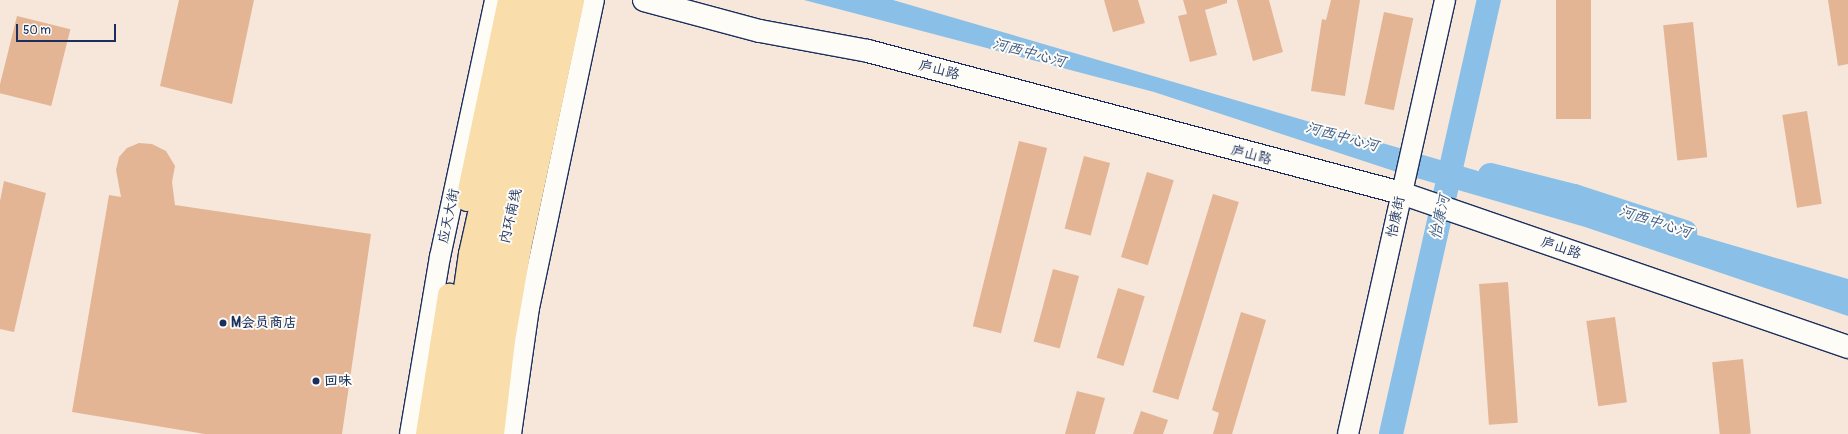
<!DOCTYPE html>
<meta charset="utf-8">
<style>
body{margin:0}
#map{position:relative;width:1848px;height:434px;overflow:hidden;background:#f6e7da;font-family:Pangolin,"LXGW WenKai TC",sans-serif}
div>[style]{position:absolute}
.water>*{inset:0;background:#8ac0e8}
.river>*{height:24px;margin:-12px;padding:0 12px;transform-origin:12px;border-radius:12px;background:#8ac0e8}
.building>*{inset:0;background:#e4b595;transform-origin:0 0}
.roads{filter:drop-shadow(1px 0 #1b2f5e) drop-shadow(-1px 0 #1b2f5e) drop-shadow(0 1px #1b2f5e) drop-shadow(0 -1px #1b2f5e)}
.tertiary>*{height:20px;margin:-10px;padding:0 10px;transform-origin:10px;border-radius:10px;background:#fdfcf7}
.secondary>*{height:22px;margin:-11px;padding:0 11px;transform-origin:11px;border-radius:11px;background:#fdfcf7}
.primary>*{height:22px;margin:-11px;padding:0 11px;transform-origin:11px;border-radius:11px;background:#f9deab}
.trunk>*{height:22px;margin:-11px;padding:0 11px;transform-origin:11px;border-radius:11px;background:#f9deab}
.dots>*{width:11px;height:11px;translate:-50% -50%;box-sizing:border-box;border:2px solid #fdfcf7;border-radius:50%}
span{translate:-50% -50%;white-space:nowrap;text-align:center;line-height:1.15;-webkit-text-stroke:4px #fdfcf7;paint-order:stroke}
.street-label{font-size:14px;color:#1b2f5e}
.poi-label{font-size:14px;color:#1b2f5e;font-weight:700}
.left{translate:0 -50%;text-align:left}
.water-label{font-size:15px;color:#3c5a87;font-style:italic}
.scale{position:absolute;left:16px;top:24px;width:100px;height:18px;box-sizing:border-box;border:2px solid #1b2f5e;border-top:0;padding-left:5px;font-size:12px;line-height:14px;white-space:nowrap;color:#1b2f5e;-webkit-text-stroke:3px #fdfcf7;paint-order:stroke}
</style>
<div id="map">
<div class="water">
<i style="clip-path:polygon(804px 0,893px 0,1848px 279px,1848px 316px,1585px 227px,1403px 174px,1154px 92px)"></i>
</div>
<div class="river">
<i style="left:1490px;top:175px;width:87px;rotate:14deg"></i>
<i style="left:1574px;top:196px;width:117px;rotate:18deg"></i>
<i style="left:1391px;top:434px;width:445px;rotate:-77.3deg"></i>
</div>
<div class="building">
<i style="clip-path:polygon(179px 0,254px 0,232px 104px,160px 86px)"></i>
<i style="clip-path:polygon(1104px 0,1138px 0,1145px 23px,1113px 32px)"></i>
<i style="clip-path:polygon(1183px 0,1227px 0,1227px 3px,1205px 10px,1217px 55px,1190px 62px,1178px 16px,1187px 14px)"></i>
<i style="clip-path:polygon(1237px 0,1269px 0,1283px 52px,1253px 61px)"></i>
<i style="clip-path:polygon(1331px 0,1360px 0,1345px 96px,1311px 91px,1322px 19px,1326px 20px)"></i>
<i style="left:1556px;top:0;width:35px;height:119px"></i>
<i style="clip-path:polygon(1828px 0,1848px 0,1848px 64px,1838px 66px)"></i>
<i style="left:1384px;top:12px;width:30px;height:94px;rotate:12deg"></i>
<i style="left:17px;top:16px;width:55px;height:79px;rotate:14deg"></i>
<i style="left:1693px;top:22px;width:136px;height:30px;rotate:84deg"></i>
<i style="left:1807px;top:111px;width:94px;height:25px;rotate:81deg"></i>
<i style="left:1019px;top:141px;width:29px;height:191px;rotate:14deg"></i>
<i style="clip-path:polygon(139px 143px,152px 144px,166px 151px,175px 166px,172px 182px,175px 205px,371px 234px,342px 434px,205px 434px,72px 412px,109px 195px,121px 197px,116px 170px,119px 157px,127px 148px)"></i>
<i style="left:1084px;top:156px;width:27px;height:75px;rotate:15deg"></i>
<i style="left:1147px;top:172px;width:28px;height:89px;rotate:17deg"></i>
<i style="clip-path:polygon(4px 181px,46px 193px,14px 332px,0 329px,0 201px)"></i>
<i style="left:1213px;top:194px;width:27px;height:207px;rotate:17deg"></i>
<i style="left:1053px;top:269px;width:27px;height:75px;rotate:15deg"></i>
<i style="left:1508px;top:282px;width:141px;height:29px;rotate:86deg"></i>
<i style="left:1118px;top:288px;width:28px;height:73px;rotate:17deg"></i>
<i style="clip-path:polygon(1241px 312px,1266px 320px,1232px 434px,1213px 434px,1219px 413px,1212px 410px)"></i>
<i style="left:1615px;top:317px;width:86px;height:29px;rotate:82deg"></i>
<i style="left:1743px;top:359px;width:75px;height:31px;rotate:84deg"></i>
<i style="clip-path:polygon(1077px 391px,1105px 398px,1095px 434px,1065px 434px)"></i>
<i style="clip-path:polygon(1141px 411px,1168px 420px,1163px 434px,1133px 434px)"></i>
</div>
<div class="roads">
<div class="tertiary">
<i style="left:410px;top:434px;width:180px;rotate:-80.4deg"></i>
<i style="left:440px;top:257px;width:263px;rotate:-77.9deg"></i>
<i style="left:511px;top:434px;width:127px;rotate:-81.9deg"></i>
<i style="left:529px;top:308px;width:315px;rotate:-78.1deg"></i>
<i style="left:1348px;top:434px;width:445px;rotate:-77.4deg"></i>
</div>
<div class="secondary">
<i style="left:644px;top:0;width:120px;rotate:15deg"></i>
<i style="left:760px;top:31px;width:110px;rotate:10.5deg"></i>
<i style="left:868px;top:51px;width:552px;rotate:14.92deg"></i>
<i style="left:1401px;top:193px;width:473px;rotate:19deg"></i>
</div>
<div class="primary">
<i style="left:461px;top:434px;width:156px;rotate:-81.9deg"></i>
<i style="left:483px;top:280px;width:287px;rotate:-77.3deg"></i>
</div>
<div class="trunk">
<i style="left:467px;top:200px;width:204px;rotate:-78.1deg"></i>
<i style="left:427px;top:434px;width:141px;rotate:-81deg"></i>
<i style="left:444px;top:434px;width:182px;rotate:-81.8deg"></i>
<i style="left:470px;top:254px;width:260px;rotate:-77.4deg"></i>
<i style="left:474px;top:434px;width:156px;rotate:-81.9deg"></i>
<i style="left:496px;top:280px;width:287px;rotate:-77.3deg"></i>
<i style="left:493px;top:434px;width:95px;rotate:-83.3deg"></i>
<i style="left:504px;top:340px;width:93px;rotate:-80.1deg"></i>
<i style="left:520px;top:248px;width:254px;rotate:-77.9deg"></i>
</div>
</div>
<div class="dots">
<i style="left:223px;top:323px;background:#1b2f5e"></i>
<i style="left:316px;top:381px;background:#1b2f5e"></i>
</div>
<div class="street-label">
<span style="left:939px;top:70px;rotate:15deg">庐山路</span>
<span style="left:1251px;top:155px;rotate:15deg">庐山路</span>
<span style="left:449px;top:216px;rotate:-78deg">应天大街</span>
<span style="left:511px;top:216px;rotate:-77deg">内环南线</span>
<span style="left:1396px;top:217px;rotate:-78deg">怡康街</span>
<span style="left:1561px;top:248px;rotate:19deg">庐山路</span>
</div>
<div class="poi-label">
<span class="left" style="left:231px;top:323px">M会员商店</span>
<span class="left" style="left:324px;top:381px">回味</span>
</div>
<div class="water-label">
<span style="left:1029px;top:53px;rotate:15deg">河西中心河</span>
<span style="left:1342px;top:137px;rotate:15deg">河西中心河</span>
<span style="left:1440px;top:217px;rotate:-77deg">怡康河</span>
<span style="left:1655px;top:222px;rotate:18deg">河西中心河</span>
</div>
<div class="scale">50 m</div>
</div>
